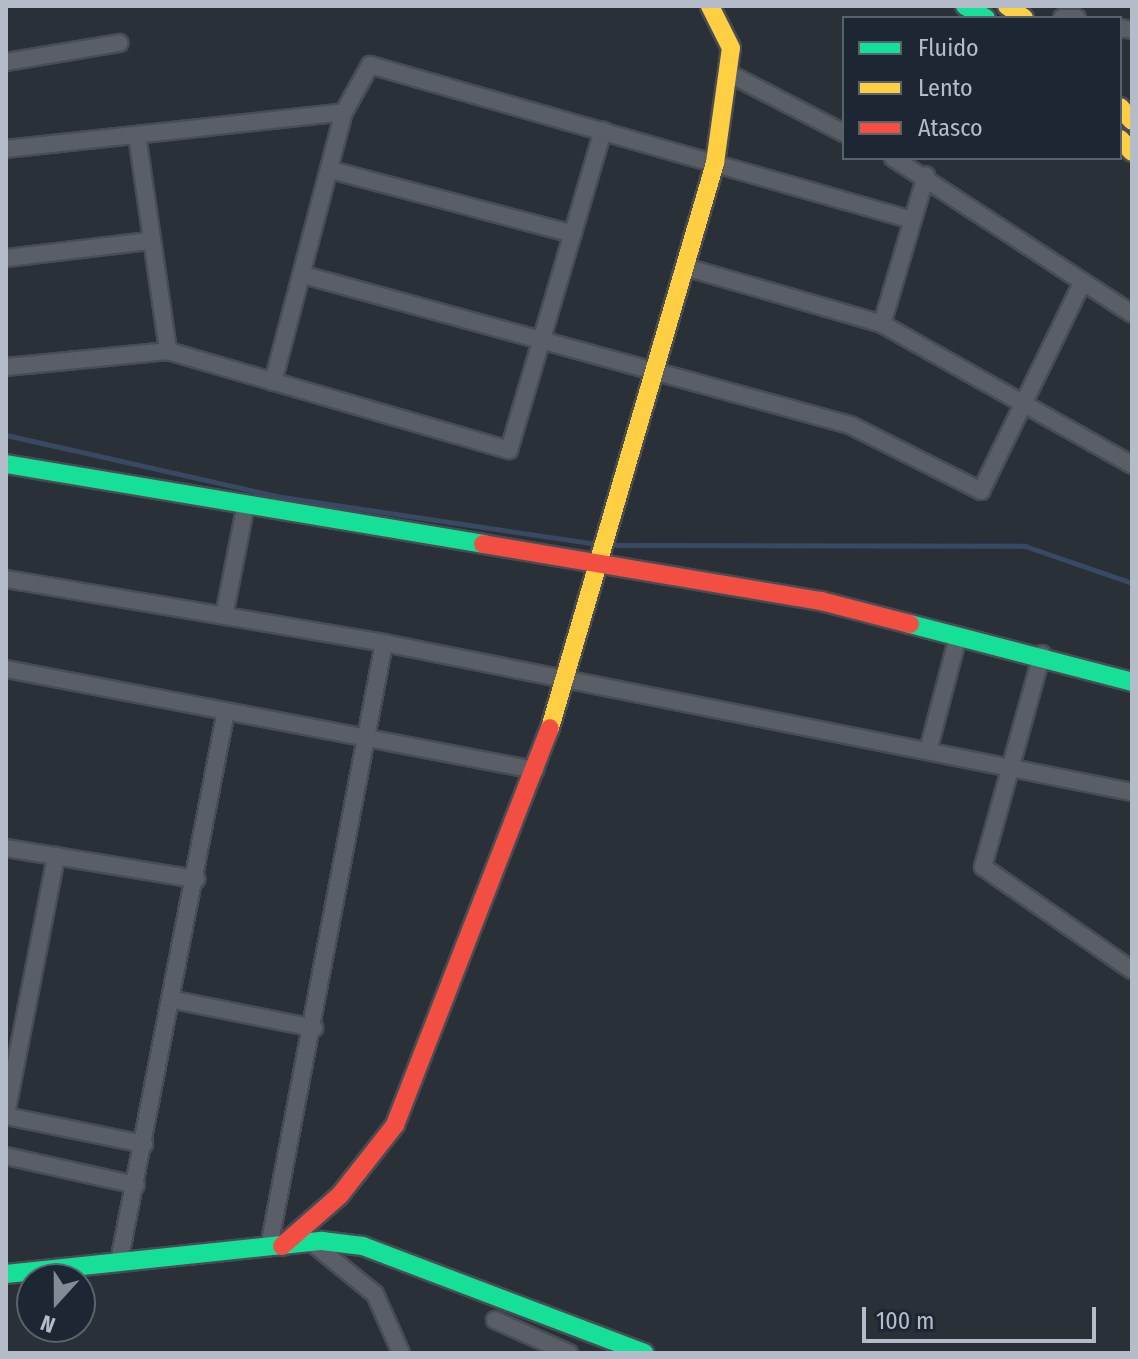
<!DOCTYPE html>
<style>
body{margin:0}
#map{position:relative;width:1138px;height:1359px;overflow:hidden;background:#2a3038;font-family:"Fira Sans Condensed",sans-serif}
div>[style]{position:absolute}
.stream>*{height:5px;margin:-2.5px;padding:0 2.5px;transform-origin:2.5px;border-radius:2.5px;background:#384963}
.roads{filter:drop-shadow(2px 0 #484c53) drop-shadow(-2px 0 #484c53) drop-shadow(0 2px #484c53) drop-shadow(0 -2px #484c53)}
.street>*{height:16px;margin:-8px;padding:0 8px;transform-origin:8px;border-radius:8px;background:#5a5e66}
.fast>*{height:18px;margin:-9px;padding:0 9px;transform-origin:9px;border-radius:9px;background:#16e098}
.slow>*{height:18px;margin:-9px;padding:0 9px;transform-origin:9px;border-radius:9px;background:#ffcf43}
.jam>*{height:18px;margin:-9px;padding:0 9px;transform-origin:9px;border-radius:9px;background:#f24e42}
span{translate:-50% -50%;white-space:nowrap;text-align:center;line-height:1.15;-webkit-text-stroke:6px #1d2633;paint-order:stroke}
.frame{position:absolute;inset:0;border:8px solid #b4bcc9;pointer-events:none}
.legend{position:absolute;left:842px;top:16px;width:280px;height:144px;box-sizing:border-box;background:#1d2633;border:2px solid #59626f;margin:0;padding:10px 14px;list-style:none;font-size:24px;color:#b4bcc9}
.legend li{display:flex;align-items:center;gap:16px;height:40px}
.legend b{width:40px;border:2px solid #59626f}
.north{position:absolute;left:16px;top:1263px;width:80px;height:80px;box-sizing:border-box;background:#1d2633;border:2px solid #59626f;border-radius:50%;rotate:201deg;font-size:22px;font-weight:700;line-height:32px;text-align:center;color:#b4bcc9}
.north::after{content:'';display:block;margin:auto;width:28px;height:36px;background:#848b96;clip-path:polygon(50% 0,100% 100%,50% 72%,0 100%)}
.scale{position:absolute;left:862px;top:1307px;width:234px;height:36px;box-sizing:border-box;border:4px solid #b4bcc9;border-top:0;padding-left:10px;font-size:24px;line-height:28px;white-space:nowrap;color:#b4bcc9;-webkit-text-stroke:6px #1d2633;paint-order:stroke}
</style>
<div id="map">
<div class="stream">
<i style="left:6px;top:435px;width:283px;rotate:12.7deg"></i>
<i style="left:282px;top:497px;width:319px;rotate:8.5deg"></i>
<i style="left:616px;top:545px;width:409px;rotate:0.1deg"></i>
<i style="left:1025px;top:546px;width:113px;rotate:19.1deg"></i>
</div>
<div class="roads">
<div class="street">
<i style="left:1062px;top:18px;width:15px"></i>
<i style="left:1120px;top:28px;width:12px;rotate:9deg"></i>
<i style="left:6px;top:62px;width:115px;rotate:-9.5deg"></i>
<i style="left:730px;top:74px;width:128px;rotate:27.4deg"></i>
<i style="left:137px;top:135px;width:218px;rotate:81.8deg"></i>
<i style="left:6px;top:149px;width:340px;rotate:-6.2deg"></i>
<i style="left:893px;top:158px;width:285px;rotate:33.1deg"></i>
<i style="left:331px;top:170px;width:250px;rotate:14.8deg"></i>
<i style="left:6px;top:258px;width:144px;rotate:-6.8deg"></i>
<i style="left:685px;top:267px;width:205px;rotate:16.1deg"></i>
<i style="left:882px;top:324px;width:287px;rotate:29.4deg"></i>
<i style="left:304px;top:275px;width:566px;rotate:15.36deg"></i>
<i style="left:850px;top:425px;width:147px;rotate:26.7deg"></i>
<i style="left:981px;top:491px;width:231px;rotate:-64.1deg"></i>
<i style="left:882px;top:324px;width:155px;rotate:-73.5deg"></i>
<i style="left:6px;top:367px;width:163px;rotate:-5.6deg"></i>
<i style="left:168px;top:351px;width:355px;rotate:16.2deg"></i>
<i style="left:509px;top:450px;width:333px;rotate:-73.6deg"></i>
<i style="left:273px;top:382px;width:279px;rotate:-75.3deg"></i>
<i style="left:344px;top:112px;width:54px;rotate:-61deg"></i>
<i style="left:370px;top:65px;width:564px;rotate:15.96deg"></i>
<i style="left:6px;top:579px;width:383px;rotate:9.6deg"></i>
<i style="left:384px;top:643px;width:763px;rotate:11.27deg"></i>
<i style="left:224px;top:616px;width:114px;rotate:-78.9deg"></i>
<i style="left:1042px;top:654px;width:221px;rotate:105.5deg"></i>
<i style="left:983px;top:867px;width:181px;rotate:34.7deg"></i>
<i style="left:6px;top:669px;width:539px;rotate:10.81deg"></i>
<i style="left:928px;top:751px;width:118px;rotate:-75.3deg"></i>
<i style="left:6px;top:848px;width:193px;rotate:9.3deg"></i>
<i style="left:174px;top:1000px;width:143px;rotate:11.3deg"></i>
<i style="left:6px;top:1114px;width:263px;rotate:-79deg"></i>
<i style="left:6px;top:1116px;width:141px;rotate:11.5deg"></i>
<i style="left:6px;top:1156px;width:133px;rotate:12.6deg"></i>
<i style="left:311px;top:1242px;width:82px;rotate:39.1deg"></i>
<i style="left:375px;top:1294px;width:64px;rotate:66.2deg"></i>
<i style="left:269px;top:1247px;width:615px;rotate:-79.22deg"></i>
<i style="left:119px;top:1262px;width:561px;rotate:-79.01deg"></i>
<i style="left:495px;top:1320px;width:81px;rotate:24deg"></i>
</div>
<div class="fast">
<i style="left:965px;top:6px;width:24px;rotate:30deg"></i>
<i style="left:6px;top:464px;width:484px;rotate:9.5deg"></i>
<i style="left:910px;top:624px;width:229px;rotate:14.6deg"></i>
<i style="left:6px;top:1274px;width:318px;rotate:-6deg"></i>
<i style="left:322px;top:1241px;width:41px;rotate:7deg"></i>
<i style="left:363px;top:1246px;width:301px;rotate:20.8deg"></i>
</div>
<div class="slow">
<i style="left:1007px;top:6px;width:21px;rotate:35deg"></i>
<i style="left:1120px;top:107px;width:18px;rotate:49deg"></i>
<i style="left:1120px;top:139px;width:18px;rotate:47deg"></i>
<i style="left:550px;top:728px;width:589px;rotate:-73.72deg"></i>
<i style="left:715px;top:163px;width:116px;rotate:-82.1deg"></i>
<i style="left:731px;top:48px;width:47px;rotate:-116.6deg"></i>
</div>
<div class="jam">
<i style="left:483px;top:544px;width:343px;rotate:9.6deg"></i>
<i style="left:821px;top:601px;width:92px;rotate:14.5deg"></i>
<i style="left:282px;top:1246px;width:77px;rotate:-41.3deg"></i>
<i style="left:340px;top:1195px;width:89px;rotate:-51.8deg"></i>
<i style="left:395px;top:1125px;width:426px;rotate:-68.7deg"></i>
</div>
</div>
<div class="frame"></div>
<ul class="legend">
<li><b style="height:10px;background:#16e098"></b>Fluido</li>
<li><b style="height:10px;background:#ffcf43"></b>Lento</li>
<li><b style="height:10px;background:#f24e42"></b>Atasco</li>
</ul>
<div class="north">N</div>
<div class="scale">100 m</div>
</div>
